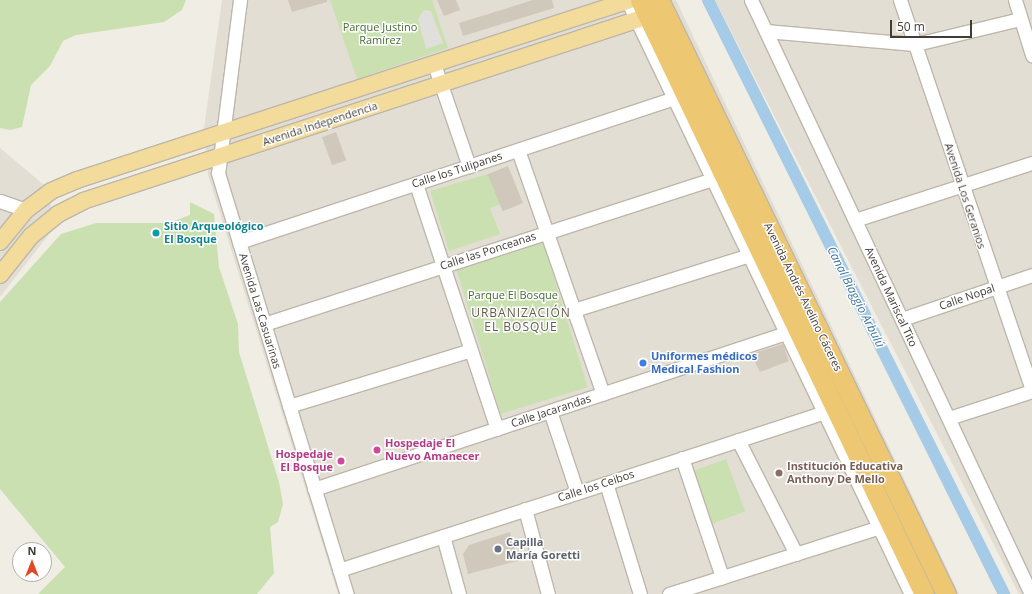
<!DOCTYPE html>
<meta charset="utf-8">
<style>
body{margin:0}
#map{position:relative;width:1032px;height:594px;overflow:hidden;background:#f0ede4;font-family:"Open Sans",sans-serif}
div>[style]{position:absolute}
.residential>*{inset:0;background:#e3ded3}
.green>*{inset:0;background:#cae0b1;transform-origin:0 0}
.parking>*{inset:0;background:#e1dfdc}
.canal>*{height:12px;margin:-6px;padding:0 6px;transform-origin:6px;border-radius:6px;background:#a6cbe7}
.building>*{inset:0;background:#d0c8bb;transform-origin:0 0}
.roads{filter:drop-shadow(1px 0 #bdb7ab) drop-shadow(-1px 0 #bdb7ab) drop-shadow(0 1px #bdb7ab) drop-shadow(0 -1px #bdb7ab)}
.minor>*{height:13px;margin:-6.5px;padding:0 6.5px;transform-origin:6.5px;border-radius:6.5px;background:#fff}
.major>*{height:16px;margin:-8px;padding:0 8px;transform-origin:8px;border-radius:8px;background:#f2db9b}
.highway>*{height:19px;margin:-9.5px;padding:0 9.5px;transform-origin:9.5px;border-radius:9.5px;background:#edc772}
.dots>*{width:11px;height:11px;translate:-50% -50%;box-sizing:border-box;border:2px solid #fff;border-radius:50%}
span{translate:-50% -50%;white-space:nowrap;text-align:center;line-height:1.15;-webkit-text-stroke:3px #fff;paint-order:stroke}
.park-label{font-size:11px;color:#456c2f}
.street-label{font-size:11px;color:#413d35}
.culture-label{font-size:11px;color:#0d838f;font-weight:700}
.left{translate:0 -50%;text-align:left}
.shop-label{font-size:11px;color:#366cbe;font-weight:700}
.hotel-label{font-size:11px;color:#b23c85;font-weight:700}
.right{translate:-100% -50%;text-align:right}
.education-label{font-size:11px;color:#785e54;font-weight:700}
.worship-label{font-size:11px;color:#5b616d;font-weight:700}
.water-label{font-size:12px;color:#3b73a0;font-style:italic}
.neighbourhood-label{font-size:12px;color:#635b4d;letter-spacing:1px}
.north{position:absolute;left:12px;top:542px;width:40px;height:40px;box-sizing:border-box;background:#fff;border:1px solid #b3b1ae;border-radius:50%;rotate:0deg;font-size:11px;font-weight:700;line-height:16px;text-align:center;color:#413d35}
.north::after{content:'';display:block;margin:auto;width:14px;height:18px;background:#e1492a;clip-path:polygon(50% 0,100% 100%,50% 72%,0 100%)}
.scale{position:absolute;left:890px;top:20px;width:82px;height:18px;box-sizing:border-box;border:2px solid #413d35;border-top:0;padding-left:5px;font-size:12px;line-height:14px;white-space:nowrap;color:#413d35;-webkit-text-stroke:3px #fff;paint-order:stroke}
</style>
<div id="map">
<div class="residential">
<i style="clip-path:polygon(222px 0,676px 0,959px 594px,338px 594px,208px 175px,204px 128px)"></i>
<i style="clip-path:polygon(715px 0,1032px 0,1032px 594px,1019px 594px)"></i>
<i style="clip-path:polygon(0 148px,44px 185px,57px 224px,0 297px)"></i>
</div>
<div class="green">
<i style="clip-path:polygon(0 0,186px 0,182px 10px,164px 22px,76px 35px,63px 41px,50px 66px,31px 85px,22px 127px,10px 130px,0 128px)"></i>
<i style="clip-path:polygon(330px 0,432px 0,448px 48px,357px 79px)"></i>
<i style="clip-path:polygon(488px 174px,500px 204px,490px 208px,500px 234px,449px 251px,430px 191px)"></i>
<i style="clip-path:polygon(190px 202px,214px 214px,219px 267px,238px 324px,239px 352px,279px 482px,283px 504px,278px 522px,270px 527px,274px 573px,257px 594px,38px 594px,65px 567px,0 489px,0 302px,61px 234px,96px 223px,169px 223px,190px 215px)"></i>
<i style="left:542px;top:238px;width:156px;height:91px;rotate:73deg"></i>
<i style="left:726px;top:459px;width:56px;height:36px;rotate:70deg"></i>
</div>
<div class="parking">
<i style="clip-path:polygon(424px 10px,431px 11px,443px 43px,426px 49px,418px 19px)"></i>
</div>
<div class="canal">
<i style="left:708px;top:0;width:664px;rotate:63.51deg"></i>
</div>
<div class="building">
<i style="clip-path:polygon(288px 0,327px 0,327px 2px,292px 12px)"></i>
<i style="clip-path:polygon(437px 0,456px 0,460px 10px,444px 16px)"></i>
<i style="clip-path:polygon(533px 0,552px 0,554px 8px,463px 36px,459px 23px)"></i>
<i style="left:336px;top:132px;width:30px;height:15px;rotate:70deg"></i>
<i style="left:508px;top:166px;width:40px;height:22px;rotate:68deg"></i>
<i style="clip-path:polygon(783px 344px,789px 361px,760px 372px,751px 354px)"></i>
<i style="clip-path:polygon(510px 532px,518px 561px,468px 574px,463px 554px,469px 545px)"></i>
</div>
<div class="roads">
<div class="minor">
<i style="left:240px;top:0;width:174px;rotate:97.2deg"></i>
<i style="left:218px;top:173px;width:440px;rotate:73deg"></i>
<i style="left:627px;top:0;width:658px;rotate:64.45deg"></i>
<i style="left:751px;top:0;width:657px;rotate:64.76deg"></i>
<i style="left:900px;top:0;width:413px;rotate:71.3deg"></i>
<i style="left:1032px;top:391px;width:87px;rotate:162deg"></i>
<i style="left:1015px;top:0;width:58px;rotate:72.8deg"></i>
<i style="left:766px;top:31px;width:151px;rotate:5deg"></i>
<i style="left:916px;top:44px;width:107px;rotate:-13.5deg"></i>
<i style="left:434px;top:64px;width:108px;rotate:71.1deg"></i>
<i style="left:518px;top:150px;width:258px;rotate:70.8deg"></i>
<i style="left:416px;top:184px;width:258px;rotate:71.7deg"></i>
<i style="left:0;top:201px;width:28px;rotate:19deg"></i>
<i style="left:855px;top:220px;width:186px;rotate:-17.9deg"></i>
<i style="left:239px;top:242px;width:458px;rotate:-18.3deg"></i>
<i style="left:574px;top:310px;width:184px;rotate:-17.4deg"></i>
<i style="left:902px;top:319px;width:137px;rotate:-18.7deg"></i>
<i style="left:264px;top:324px;width:472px;rotate:-17.9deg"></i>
<i style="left:289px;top:406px;width:190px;rotate:-17.1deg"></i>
<i style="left:550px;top:411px;width:85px;rotate:71.6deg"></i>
<i style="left:738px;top:440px;width:128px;rotate:63deg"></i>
<i style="left:682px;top:458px;width:126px;rotate:71.4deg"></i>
<i style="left:606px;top:483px;width:116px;rotate:73deg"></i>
<i style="left:314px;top:489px;width:498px;rotate:-18.3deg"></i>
<i style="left:525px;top:509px;width:88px;rotate:74.9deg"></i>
<i style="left:443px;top:536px;width:60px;rotate:74.6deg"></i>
<i style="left:339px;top:570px;width:517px;rotate:-18.01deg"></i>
<i style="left:669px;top:594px;width:228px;rotate:-17.6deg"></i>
</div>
<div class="major">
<i style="left:0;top:242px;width:41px;rotate:-50.9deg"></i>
<i style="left:26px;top:210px;width:31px;rotate:-37deg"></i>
<i style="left:51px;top:191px;width:28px;rotate:-23deg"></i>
<i style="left:77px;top:180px;width:582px;rotate:-18.03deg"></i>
<i style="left:0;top:275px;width:50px;rotate:-51.5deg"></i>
<i style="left:31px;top:236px;width:35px;rotate:-39deg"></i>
<i style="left:58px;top:214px;width:28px;rotate:-27deg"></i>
<i style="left:83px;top:201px;width:605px;rotate:-18.11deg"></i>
</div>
<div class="highway">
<i style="left:640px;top:0;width:658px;rotate:64.45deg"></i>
<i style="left:659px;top:0;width:660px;rotate:64.21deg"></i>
</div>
</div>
<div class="dots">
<i style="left:156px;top:233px;background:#0f9aa8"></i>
<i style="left:643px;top:363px;background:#3f7fe0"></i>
<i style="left:377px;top:450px;background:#d1479c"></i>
<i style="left:341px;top:461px;background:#d1479c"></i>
<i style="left:779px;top:473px;background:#8d6e63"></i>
<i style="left:498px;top:549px;background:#6b7280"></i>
</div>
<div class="park-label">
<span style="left:380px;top:34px">Parque Justino<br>Ramírez</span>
<span style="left:513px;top:295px">Parque El Bosque</span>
</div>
<div class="street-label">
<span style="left:320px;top:124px;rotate:-18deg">Avenida Independencia</span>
<span style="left:457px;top:170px;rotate:-18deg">Calle los Tulipanes</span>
<span style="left:965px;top:196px;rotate:72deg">Avenida Los Geranios</span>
<span style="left:488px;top:251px;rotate:-18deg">Calle las Ponceanas</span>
<span style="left:803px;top:297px;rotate:64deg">Avenida Andrés Avelino Cáceres</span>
<span style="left:891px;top:297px;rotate:65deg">Avenida Mariscal Tito</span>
<span style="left:967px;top:297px;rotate:-19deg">Calle Nopal</span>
<span style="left:260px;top:311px;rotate:73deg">Avenida Las Casuarinas</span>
<span style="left:551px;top:411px;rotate:-18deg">Calle Jacarandas</span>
<span style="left:596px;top:486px;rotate:-18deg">Calle los Ceibos</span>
</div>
<div class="culture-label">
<span class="left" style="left:164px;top:233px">Sitio Arqueológico<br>El Bosque</span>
</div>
<div class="shop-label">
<span class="left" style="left:651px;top:363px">Uniformes médicos<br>Medical Fashion</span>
</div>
<div class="hotel-label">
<span class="left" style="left:385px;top:450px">Hospedaje El<br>Nuevo Amanecer</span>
<span class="right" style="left:333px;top:461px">Hospedaje<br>El Bosque</span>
</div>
<div class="education-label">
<span class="left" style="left:787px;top:473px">Institución Educativa<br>Anthony De Mello</span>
</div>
<div class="worship-label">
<span class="left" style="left:506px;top:549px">Capilla<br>María Goretti</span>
</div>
<div class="water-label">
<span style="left:856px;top:297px;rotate:63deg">Canal Biaggio Arbulú</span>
</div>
<div class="neighbourhood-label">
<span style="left:521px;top:320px">URBANIZACIÓN<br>EL BOSQUE</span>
</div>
<div class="north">N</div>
<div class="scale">50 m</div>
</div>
